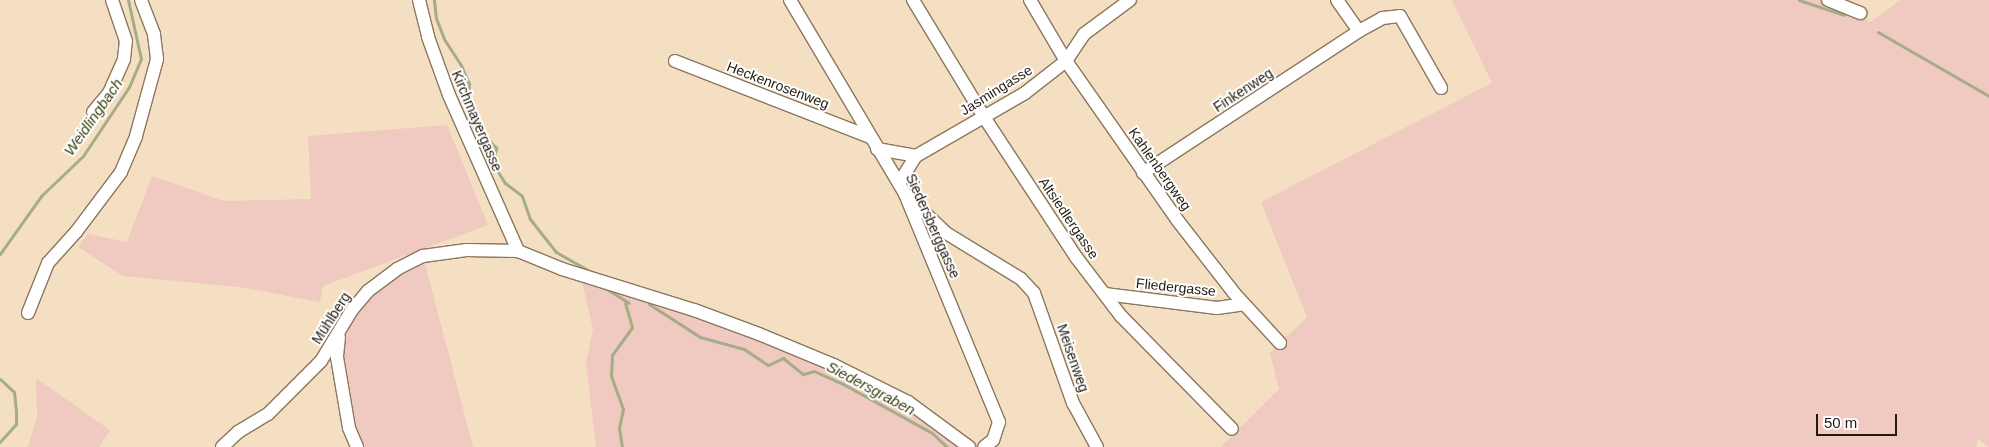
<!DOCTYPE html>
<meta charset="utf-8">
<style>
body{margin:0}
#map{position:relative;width:1989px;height:447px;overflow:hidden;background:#f5dfc2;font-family:Helvetica,sans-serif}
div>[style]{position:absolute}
.green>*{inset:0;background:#f0c9c1}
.stream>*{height:3px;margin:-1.5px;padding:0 1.5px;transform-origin:1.5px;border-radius:1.5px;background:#a6ad86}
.roads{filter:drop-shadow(1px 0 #8b775e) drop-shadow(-1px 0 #8b775e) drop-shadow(0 1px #8b775e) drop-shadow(0 -1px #8b775e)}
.street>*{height:12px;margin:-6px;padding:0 6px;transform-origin:6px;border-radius:6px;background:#fff}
span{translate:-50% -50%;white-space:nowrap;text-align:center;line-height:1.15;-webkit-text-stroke:4px #fff;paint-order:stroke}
.street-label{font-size:14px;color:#211a0f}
.water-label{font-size:15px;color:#3a4011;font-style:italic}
.scale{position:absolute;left:1816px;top:414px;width:81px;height:22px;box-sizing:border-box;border:2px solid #211a0f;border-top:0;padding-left:6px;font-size:15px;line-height:18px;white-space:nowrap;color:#211a0f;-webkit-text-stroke:4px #fff;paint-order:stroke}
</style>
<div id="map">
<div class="green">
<i style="clip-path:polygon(1452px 0,1822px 0,1870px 22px,1901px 0,1989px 0,1989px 447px,1978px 439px,1976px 447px,1221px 447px,1279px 389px,1270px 353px,1307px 317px,1261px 202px,1492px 83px)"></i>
<i style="clip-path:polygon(447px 125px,488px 225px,323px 286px,320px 302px,239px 287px,123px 276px,78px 247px,88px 234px,127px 242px,152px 176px,224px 201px,311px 199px,308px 136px)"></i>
<i style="clip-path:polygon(423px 256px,473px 447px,357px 447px,337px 357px,352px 310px)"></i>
<i style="clip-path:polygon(581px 277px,729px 324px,905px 402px,964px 447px,596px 447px,586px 363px,593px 329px)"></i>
<i style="clip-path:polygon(36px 378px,110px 430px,99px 447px,28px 447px,37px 416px)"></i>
</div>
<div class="stream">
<i style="left:434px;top:0;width:18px;rotate:84deg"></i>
<i style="left:436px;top:18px;width:22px;rotate:69deg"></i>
<i style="left:444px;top:39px;width:31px;rotate:57deg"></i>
<i style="left:461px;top:65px;width:21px;rotate:67deg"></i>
<i style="left:469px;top:84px;width:19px;rotate:93deg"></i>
<i style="left:468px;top:103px;width:27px;rotate:70deg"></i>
<i style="left:477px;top:128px;width:28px;rotate:46deg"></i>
<i style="left:496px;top:148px;width:16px;rotate:101deg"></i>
<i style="left:493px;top:164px;width:22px;rotate:58deg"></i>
<i style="left:505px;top:183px;width:21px;rotate:37deg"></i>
<i style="left:522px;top:196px;width:24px;rotate:71deg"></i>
<i style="left:530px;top:219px;width:42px;rotate:51.8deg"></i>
<i style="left:556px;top:252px;width:43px;rotate:29.6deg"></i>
<i style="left:1799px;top:0;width:47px;rotate:18.4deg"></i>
<i style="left:1878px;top:32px;width:128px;rotate:30deg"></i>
<i style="left:0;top:254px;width:71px;rotate:-54.7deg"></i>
<i style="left:41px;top:196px;width:58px;rotate:-43.6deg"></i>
<i style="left:83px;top:156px;width:83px;rotate:-56.3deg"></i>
<i style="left:129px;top:87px;width:30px;rotate:-67deg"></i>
<i style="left:141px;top:59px;width:60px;rotate:-102.4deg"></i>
<i style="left:605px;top:288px;width:28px;rotate:32deg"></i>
<i style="left:649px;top:304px;width:61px;rotate:32.9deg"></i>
<i style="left:700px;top:337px;width:46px;rotate:15.3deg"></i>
<i style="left:744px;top:349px;width:29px;rotate:34deg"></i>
<i style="left:768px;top:365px;width:17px;rotate:-25deg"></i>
<i style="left:783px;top:358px;width:26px;rotate:39deg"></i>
<i style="left:803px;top:374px;width:11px;rotate:-15deg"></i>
<i style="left:814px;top:371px;width:32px;rotate:24deg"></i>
<i style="left:843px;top:384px;width:102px;rotate:28.8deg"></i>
<i style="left:932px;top:433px;width:21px;rotate:43deg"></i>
<i style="left:0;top:379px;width:19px;rotate:43deg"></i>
<i style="left:14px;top:392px;width:20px;rotate:84deg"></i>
<i style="left:16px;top:412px;width:12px;rotate:90deg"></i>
<i style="left:16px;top:424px;width:24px;rotate:132deg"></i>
<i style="left:622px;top:447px;width:19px;rotate:-99deg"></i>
<i style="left:619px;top:428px;width:19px;rotate:-78deg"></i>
<i style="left:623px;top:409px;width:35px;rotate:-110deg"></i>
<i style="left:611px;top:376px;width:21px;rotate:-87deg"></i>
<i style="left:612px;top:355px;width:34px;rotate:-54deg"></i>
<i style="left:632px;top:327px;width:25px;rotate:-106deg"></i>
</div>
<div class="roads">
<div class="street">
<i style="left:419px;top:0;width:38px;rotate:76deg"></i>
<i style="left:428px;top:37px;width:62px;rotate:70.1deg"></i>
<i style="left:449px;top:95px;width:171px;rotate:66.1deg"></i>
<i style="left:790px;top:0;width:226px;rotate:59.3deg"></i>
<i style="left:905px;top:194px;width:247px;rotate:67.6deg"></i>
<i style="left:999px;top:422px;width:19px;rotate:108deg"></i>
<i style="left:993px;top:440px;width:11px;rotate:142deg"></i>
<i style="left:913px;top:0;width:137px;rotate:58.7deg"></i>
<i style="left:984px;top:117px;width:168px;rotate:56.7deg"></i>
<i style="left:1076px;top:257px;width:74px;rotate:52.7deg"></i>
<i style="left:1121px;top:316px;width:158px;rotate:45.5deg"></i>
<i style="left:1030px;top:0;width:71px;rotate:59.5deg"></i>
<i style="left:1066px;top:61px;width:195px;rotate:55deg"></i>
<i style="left:1178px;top:221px;width:91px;rotate:52.1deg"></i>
<i style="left:1234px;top:293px;width:68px;rotate:47.4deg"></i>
<i style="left:1337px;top:0;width:38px;rotate:55deg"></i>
<i style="left:1359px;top:31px;width:26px;rotate:-29deg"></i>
<i style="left:1382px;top:18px;width:18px;rotate:-6deg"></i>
<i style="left:1400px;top:16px;width:83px;rotate:60.3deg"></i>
<i style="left:1828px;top:0;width:35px;rotate:22deg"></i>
<i style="left:675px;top:61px;width:209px;rotate:21.3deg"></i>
<i style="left:93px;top:112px;width:25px;rotate:-50deg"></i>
<i style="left:109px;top:93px;width:37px;rotate:-66deg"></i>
<i style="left:124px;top:59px;width:18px;rotate:-84deg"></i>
<i style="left:126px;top:41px;width:43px;rotate:-108.9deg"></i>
<i style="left:877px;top:149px;width:40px;rotate:10deg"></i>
<i style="left:1143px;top:173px;width:258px;rotate:-33.3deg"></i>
<i style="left:899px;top:183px;width:32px;rotate:-58deg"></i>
<i style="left:916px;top:156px;width:126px;rotate:-30deg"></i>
<i style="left:1025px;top:93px;width:52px;rotate:-38deg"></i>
<i style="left:1066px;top:61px;width:32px;rotate:-56deg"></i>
<i style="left:1084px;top:34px;width:57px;rotate:-36.5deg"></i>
<i style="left:907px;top:196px;width:54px;rotate:43.5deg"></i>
<i style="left:946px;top:233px;width:88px;rotate:31.5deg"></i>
<i style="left:1021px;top:279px;width:19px;rotate:47deg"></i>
<i style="left:1034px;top:293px;width:117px;rotate:70.5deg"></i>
<i style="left:1073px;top:403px;width:50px;rotate:61.4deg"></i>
<i style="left:1105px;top:294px;width:113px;rotate:7.1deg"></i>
<i style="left:1217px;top:308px;width:27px;rotate:-8deg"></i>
<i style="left:28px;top:313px;width:54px;rotate:-68.2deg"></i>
<i style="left:48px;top:263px;width:42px;rotate:-47.9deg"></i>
<i style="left:76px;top:232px;width:75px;rotate:-53.1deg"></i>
<i style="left:121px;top:172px;width:39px;rotate:-67deg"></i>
<i style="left:136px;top:136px;width:80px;rotate:-74.7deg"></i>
<i style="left:157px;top:59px;width:25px;rotate:-97deg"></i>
<i style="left:154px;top:34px;width:36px;rotate:-111deg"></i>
<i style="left:339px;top:337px;width:20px;rotate:96deg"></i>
<i style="left:337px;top:357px;width:72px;rotate:80.4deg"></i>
<i style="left:349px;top:428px;width:21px;rotate:67deg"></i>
<i style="left:222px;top:447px;width:22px;rotate:-43deg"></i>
<i style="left:238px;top:432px;width:35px;rotate:-31deg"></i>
<i style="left:268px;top:414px;width:75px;rotate:-45deg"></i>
<i style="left:321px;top:361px;width:60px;rotate:-58.7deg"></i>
<i style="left:352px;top:310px;width:25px;rotate:-50deg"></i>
<i style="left:368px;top:291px;width:36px;rotate:-37deg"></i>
<i style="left:397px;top:269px;width:29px;rotate:-27deg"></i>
<i style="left:423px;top:256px;width:44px;rotate:-7.8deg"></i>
<i style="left:467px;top:250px;width:51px;rotate:1.1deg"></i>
<i style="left:518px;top:251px;width:48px;rotate:22.2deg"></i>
<i style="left:562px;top:269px;width:138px;rotate:17.3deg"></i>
<i style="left:694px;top:310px;width:69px;rotate:20.3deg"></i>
<i style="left:759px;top:334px;width:81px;rotate:22.5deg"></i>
<i style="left:834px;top:365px;width:83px;rotate:26.6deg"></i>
<i style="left:908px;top:402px;width:76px;rotate:36.4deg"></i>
</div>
</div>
<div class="street-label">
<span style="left:778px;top:85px;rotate:21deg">Heckenrosenweg</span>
<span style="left:996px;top:90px;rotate:-32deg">Jasmingasse</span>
<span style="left:1243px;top:90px;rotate:-33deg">Finkenweg</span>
<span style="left:477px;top:121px;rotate:67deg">Kirchmayergasse</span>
<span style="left:1160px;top:169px;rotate:55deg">Kahlenbergweg</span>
<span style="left:1069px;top:218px;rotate:56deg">Altsiedlergasse</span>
<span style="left:933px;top:226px;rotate:66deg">Siedersberggasse</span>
<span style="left:1176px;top:287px;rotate:6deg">Fliedergasse</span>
<span style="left:331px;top:318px;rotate:-57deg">Mühlberg</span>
<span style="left:1073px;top:358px;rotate:71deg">Meisenweg</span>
</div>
<div class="water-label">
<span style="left:93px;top:117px;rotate:-55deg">Weidlingbach</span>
<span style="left:871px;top:388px;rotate:28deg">Siedersgraben</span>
</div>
<div class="scale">50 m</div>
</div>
